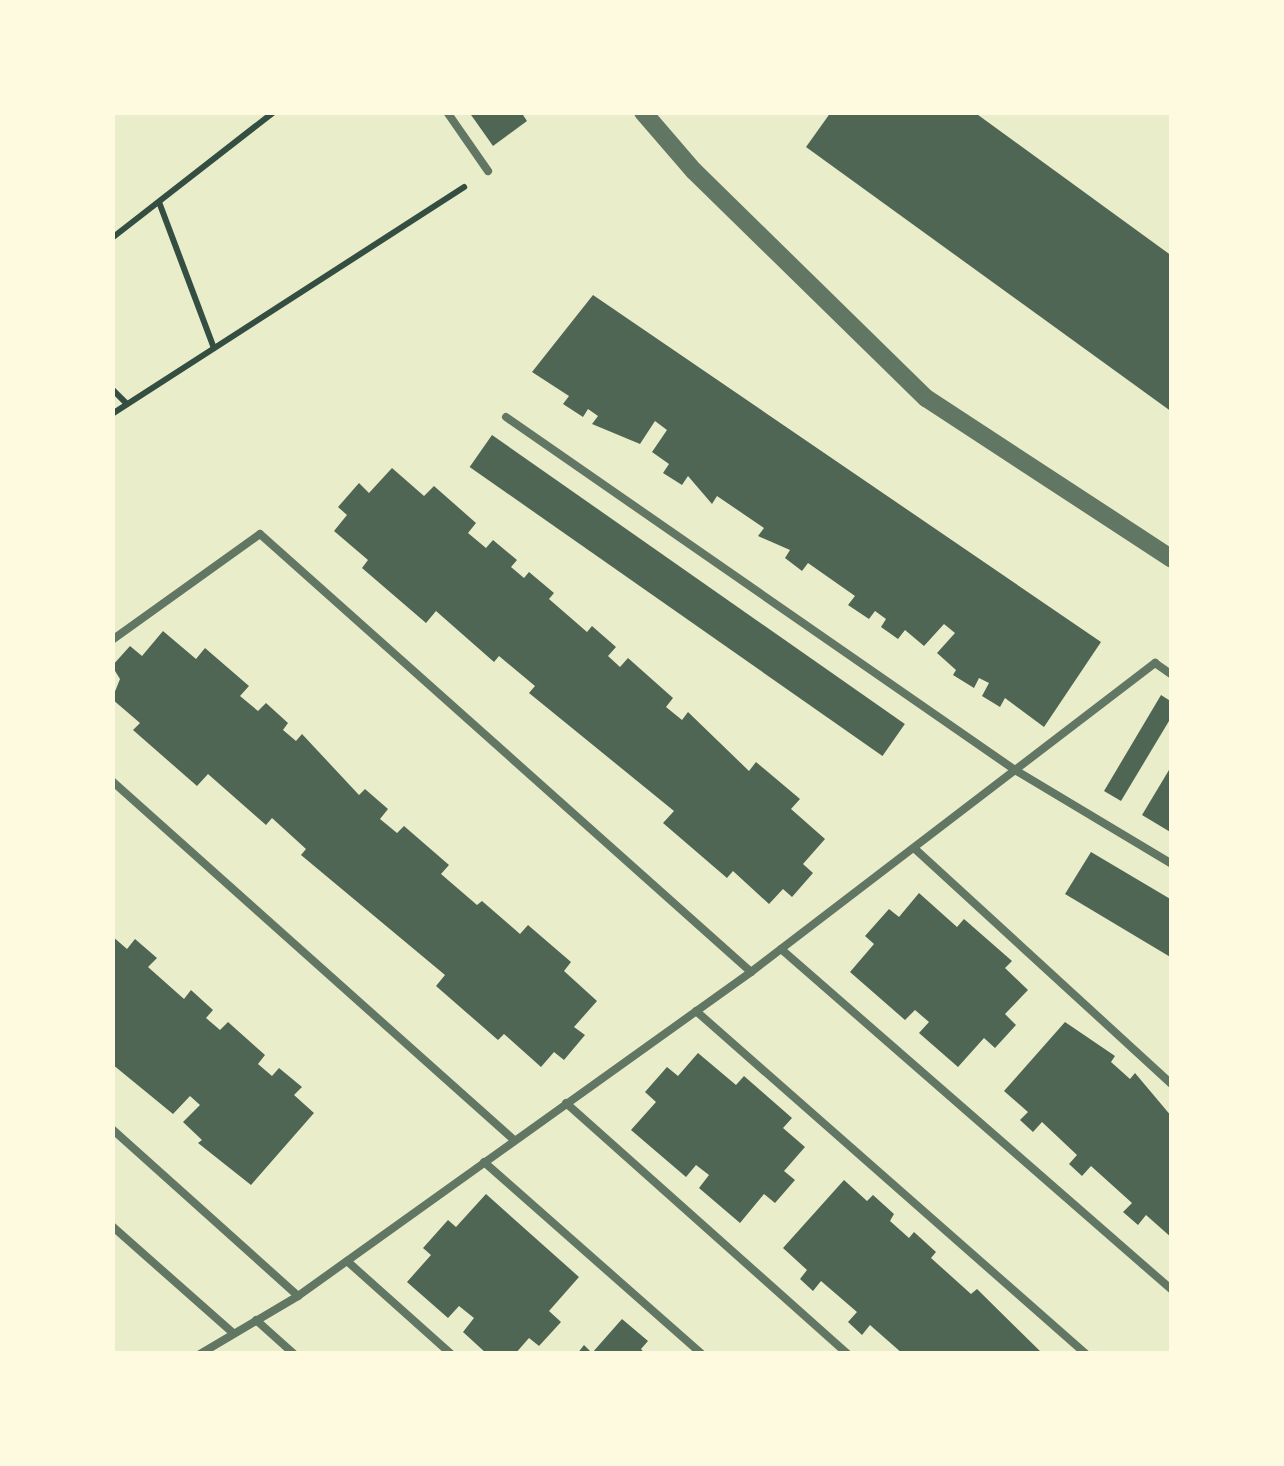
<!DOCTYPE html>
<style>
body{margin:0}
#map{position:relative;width:1284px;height:1466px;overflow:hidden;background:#e9edc9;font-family:Overpass,sans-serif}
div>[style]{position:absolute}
.building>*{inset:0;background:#4f6655;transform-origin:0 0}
.path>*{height:6px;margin:-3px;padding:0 3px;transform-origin:3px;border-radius:3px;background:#344e41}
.service>*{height:8px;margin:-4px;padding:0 4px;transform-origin:4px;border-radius:4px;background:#617663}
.tertiary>*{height:18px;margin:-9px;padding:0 9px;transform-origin:9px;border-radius:9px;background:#617663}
span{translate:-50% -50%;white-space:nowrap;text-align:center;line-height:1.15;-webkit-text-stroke:8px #fefae0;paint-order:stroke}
.frame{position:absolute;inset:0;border:115px solid #fefae0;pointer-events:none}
</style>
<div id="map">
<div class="building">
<i style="clip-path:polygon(469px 112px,521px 112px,527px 121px,493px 146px)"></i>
<i style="clip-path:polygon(831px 112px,974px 112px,1172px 256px,1172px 412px,806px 147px)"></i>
<i style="clip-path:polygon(593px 295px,1101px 642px,1044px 727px,1005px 698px,1000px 707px,982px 696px,989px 683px,979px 678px,974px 688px,953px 675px,956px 670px,937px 653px,955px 633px,944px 624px,924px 646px,905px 630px,898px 639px,881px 627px,886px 619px,875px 611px,869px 619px,848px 605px,855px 596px,808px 563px,802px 571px,785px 558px,790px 550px,758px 536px,764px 528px,717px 496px,712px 504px,688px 476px,682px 485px,663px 473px,669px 464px,652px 452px,667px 430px,655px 421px,640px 444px,592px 424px,598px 416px,588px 409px,583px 417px,563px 404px,569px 396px,532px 372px)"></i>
<i style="left:492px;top:435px;width:504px;height:39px;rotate:35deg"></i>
<i style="clip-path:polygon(392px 468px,424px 496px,434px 486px,476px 523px,468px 533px,486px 548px,493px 540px,517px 560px,511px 567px,524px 578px,529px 572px,554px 593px,549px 599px,587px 632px,592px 626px,616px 647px,608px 656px,620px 667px,628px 658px,673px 698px,666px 707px,682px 720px,688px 712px,749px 771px,756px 762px,800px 799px,791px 809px,825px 839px,803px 864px,813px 873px,792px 897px,783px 889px,769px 904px,733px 871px,727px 878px,663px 823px,674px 811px,529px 693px,535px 686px,499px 656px,494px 662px,436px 611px,426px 623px,362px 568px,368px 560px,334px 531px,347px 515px,338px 507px,359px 483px,369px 493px)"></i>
<i style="clip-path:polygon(163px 631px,196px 659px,205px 648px,249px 686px,240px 696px,258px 711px,266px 703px,288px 723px,283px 730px,296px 741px,302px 734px,359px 795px,365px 789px,388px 809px,380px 819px,397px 833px,404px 826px,449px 865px,441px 874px,477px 905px,482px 901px,520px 934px,528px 925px,571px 962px,564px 971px,597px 1001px,574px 1027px,585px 1035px,564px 1060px,554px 1052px,541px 1067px,504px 1034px,498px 1040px,436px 986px,445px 975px,301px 855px,306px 849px,272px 818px,266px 825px,208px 774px,197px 786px,133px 730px,140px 723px,112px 699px,120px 679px,112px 666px,130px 646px,142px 656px)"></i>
<i style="clip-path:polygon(1161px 695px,1172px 702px,1172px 716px,1121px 801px,1104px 791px)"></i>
<i style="clip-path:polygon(1172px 765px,1172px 833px,1142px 815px)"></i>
<i style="clip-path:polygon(1091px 852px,1172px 900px,1172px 958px,1065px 894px)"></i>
<i style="clip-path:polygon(919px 893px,957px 927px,964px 919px,1012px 961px,1005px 968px,1028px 990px,1005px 1014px,1016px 1025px,995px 1048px,984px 1038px,958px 1067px,919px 1033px,929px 1022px,915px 1010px,905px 1020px,850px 972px,874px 944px,865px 936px,889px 909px,899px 917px)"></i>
<i style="clip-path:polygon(112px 936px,127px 949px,135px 939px,157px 958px,148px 967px,184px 999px,191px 990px,213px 1010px,206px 1018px,220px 1030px,228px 1022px,265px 1055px,258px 1064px,272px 1076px,279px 1068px,302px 1087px,294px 1095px,314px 1113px,251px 1185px,198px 1143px,202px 1140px,183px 1122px,200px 1105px,190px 1096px,173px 1114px,112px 1064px)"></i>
<i style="clip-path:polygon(1065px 1022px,1115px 1056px,1111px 1062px,1130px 1079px,1135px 1073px,1172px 1117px,1172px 1238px,1146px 1215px,1138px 1225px,1123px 1212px,1132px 1203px,1091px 1166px,1082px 1176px,1069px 1164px,1077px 1155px,1042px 1122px,1033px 1132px,1020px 1120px,1028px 1112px,1004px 1091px)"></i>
<i style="clip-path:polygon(698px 1053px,736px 1085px,744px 1076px,792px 1118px,783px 1128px,805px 1147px,784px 1171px,795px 1180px,775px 1203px,764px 1194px,740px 1223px,699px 1188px,709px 1175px,696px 1165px,686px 1177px,631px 1130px,656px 1102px,645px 1092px,667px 1067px,678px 1076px)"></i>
<i style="clip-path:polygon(844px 1180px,867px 1201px,873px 1195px,894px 1214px,890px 1221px,909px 1238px,914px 1232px,936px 1252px,931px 1258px,971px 1294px,977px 1289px,1043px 1354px,903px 1354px,870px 1325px,862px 1335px,848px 1322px,857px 1312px,821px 1281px,813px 1291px,800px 1279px,807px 1270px,783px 1248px)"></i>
<i style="clip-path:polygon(486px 1194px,579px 1277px,549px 1311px,561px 1322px,539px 1346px,529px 1338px,515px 1354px,487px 1354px,463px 1332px,474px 1318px,459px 1306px,448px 1318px,407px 1282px,431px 1255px,423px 1248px,448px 1220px,456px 1227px)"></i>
<i style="clip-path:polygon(622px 1319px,648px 1341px,641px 1349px,645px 1354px,577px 1354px,584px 1345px,592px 1353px)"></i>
</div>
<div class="path">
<i style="left:159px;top:202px;width:156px;rotate:69.4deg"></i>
<i style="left:112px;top:238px;width:205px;rotate:-37.9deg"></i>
<i style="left:112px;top:389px;width:21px;rotate:45deg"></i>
<i style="left:112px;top:414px;width:419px;rotate:-32.8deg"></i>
</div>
<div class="service">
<i style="left:447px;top:112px;width:72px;rotate:55.2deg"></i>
<i style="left:506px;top:417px;width:619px;rotate:34.74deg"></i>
<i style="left:1015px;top:770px;width:183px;rotate:30.9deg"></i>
<i style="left:112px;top:640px;width:182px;rotate:-35.6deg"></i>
<i style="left:260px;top:534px;width:658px;rotate:41.73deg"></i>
<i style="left:112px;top:781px;width:539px;rotate:41.77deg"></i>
<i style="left:914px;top:848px;width:350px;rotate:42.5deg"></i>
<i style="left:781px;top:949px;width:519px;rotate:41.09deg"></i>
<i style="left:696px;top:1011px;width:519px;rotate:41.33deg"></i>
<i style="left:566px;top:1103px;width:378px;rotate:41.7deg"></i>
<i style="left:112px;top:1129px;width:250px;rotate:41.9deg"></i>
<i style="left:484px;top:1162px;width:290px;rotate:41.4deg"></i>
<i style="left:112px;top:1226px;width:162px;rotate:41.5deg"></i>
<i style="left:347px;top:1261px;width:140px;rotate:41.8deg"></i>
<i style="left:256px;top:1320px;width:51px;rotate:41.8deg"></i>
<i style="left:200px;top:1354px;width:114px;rotate:-30.6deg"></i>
<i style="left:298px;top:1296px;width:557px;rotate:-35.57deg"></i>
<i style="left:751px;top:972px;width:509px;rotate:-37.41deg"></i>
<i style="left:1155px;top:663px;width:21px;rotate:35deg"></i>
</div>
<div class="tertiary">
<i style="left:643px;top:112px;width:78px;rotate:49.2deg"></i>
<i style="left:694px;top:171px;width:325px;rotate:44.4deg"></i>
<i style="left:926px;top:398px;width:294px;rotate:33.2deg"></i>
</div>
<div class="frame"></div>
</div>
